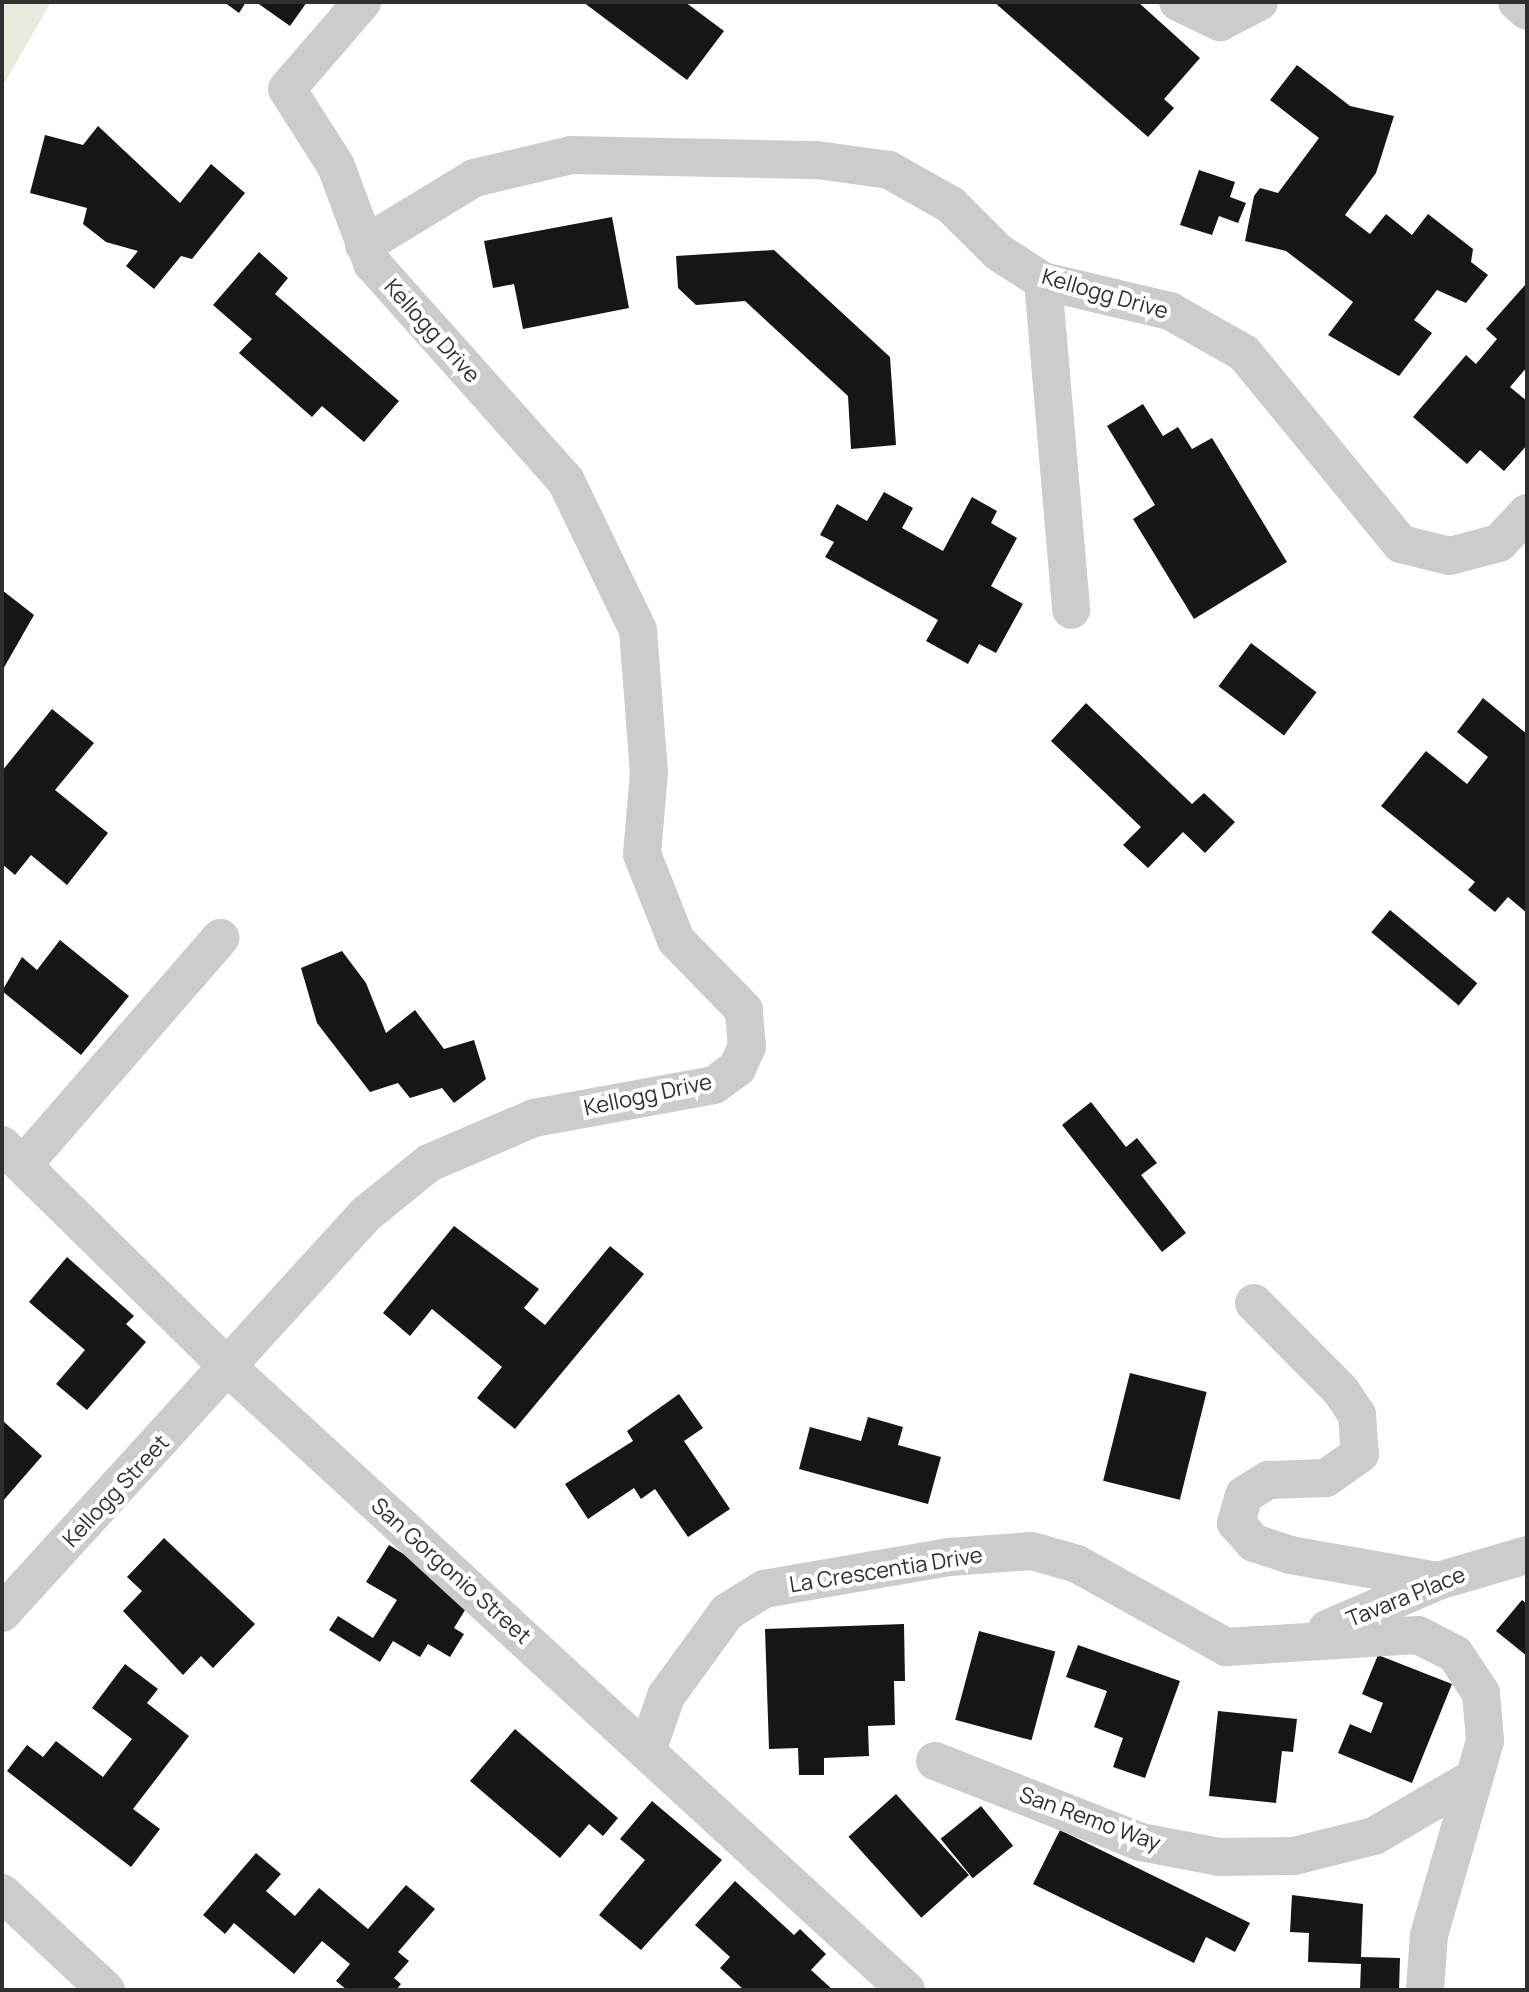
<!DOCTYPE html>
<style>
body{margin:0}
#map{position:relative;width:1529px;height:1992px;overflow:hidden;background:#fff;font-family:Manrope,sans-serif}
div>[style]{position:absolute}
.green>*{inset:0;background:#e5ebdd}
.building>*{inset:0;background:#161616;transform-origin:0 0}
.minor>*{height:38px;margin:-19px;padding:0 19px;transform-origin:19px;border-radius:19px;background:#ccc}
span{translate:-50% -50%;white-space:nowrap;text-align:center;line-height:1.15;-webkit-text-stroke:8px #fff;paint-order:stroke}
.street-label{font-size:22px;color:#2f2f2f}
.frame{position:absolute;inset:0;border:4px solid #2f2f2f;pointer-events:none}
</style>
<div id="map">
<div class="green">
<i style="clip-path:polygon(2px 2px,51px 2px,2px 87px)"></i>
</div>
<div class="building">
<i style="clip-path:polygon(224px 2px,246px 2px,239px 13px)"></i>
<i style="clip-path:polygon(256px 2px,307px 2px,290px 26px)"></i>
<i style="clip-path:polygon(583px 2px,685px 2px,724px 31px,687px 80px)"></i>
<i style="clip-path:polygon(994px 2px,1138px 2px,1200px 58px,1164px 99px,1174px 108px,1148px 137px)"></i>
<i style="clip-path:polygon(1297px 65px,1350px 106px,1394px 116px,1376px 173px,1345px 215px,1370px 234px,1386px 214px,1412px 235px,1428px 214px,1473px 249px,1471px 262px,1488px 275px,1466px 303px,1437px 290px,1414px 320px,1432px 333px,1399px 376px,1328px 335px,1353px 302px,1286px 251px,1245px 241px,1254px 196px,1260px 188px,1278px 193px,1319px 138px,1270px 100px)"></i>
<i style="clip-path:polygon(98px 126px,180px 203px,211px 164px,245px 193px,192px 259px,181px 256px,154px 289px,126px 266px,138px 251px,106px 242px,83px 224px,87px 208px,30px 193px,45px 135px,83px 145px)"></i>
<i style="clip-path:polygon(1199px 170px,1235px 182px,1230px 197px,1246px 203px,1238px 223px,1219px 216px,1212px 235px,1180px 225px)"></i>
<i style="clip-path:polygon(612px 217px,629px 308px,523px 329px,514px 284px,493px 288px,484px 241px)"></i>
<i style="clip-path:polygon(774px 250px,890px 357px,896px 445px,851px 449px,848px 396px,745px 301px,696px 305px,678px 288px,676px 256px)"></i>
<i style="clip-path:polygon(259px 252px,288px 278px,275px 294px,399px 401px,364px 442px,322px 406px,312px 417px,239px 353px,252px 339px,213px 305px)"></i>
<i style="clip-path:polygon(1527px 283px,1527px 367px,1510px 387px,1527px 401px,1527px 445px,1504px 471px,1480px 450px,1467px 464px,1413px 417px,1466px 355px,1476px 364px,1497px 339px,1486px 329px)"></i>
<i style="clip-path:polygon(1143px 404px,1163px 436px,1178px 427px,1192px 449px,1212px 438px,1287px 562px,1194px 619px,1133px 519px,1155px 505px,1107px 426px)"></i>
<i style="clip-path:polygon(884px 492px,913px 508px,902px 528px,943px 551px,972px 497px,997px 511px,991px 523px,1017px 538px,991px 586px,1023px 604px,996px 653px,979px 644px,968px 664px,926px 641px,938px 620px,825px 557px,834px 542px,820px 535px,837px 504px,867px 521px)"></i>
<i style="clip-path:polygon(2px 590px,34px 615px,2px 671px)"></i>
<i style="left:1251px;top:643px;width:82px;height:54px;rotate:37deg"></i>
<i style="clip-path:polygon(1483px 698px,1527px 734px,1527px 913px,1508px 897px,1495px 912px,1468px 890px,1475px 882px,1381px 806px,1426px 751px,1467px 784px,1488px 757px,1457px 732px)"></i>
<i style="clip-path:polygon(1086px 703px,1192px 804px,1204px 793px,1235px 822px,1205px 853px,1183px 832px,1148px 868px,1123px 845px,1141px 827px,1051px 741px)"></i>
<i style="clip-path:polygon(52px 709px,94px 743px,55px 790px,108px 833px,67px 885px,31px 855px,15px 875px,2px 864px,2px 771px)"></i>
<i style="left:1390px;top:910px;width:114px;height:29px;rotate:40deg"></i>
<i style="clip-path:polygon(60px 940px,129px 996px,81px 1055px,2px 991px,22px 957px,37px 970px)"></i>
<i style="clip-path:polygon(342px 951px,366px 983px,386px 1033px,415px 1010px,444px 1049px,474px 1040px,486px 1079px,454px 1103px,442px 1088px,410px 1098px,398px 1083px,370px 1092px,317px 1023px,301px 968px)"></i>
<i style="clip-path:polygon(1091px 1102px,1126px 1147px,1137px 1138px,1157px 1163px,1141px 1175px,1186px 1233px,1162px 1252px,1062px 1125px)"></i>
<i style="clip-path:polygon(454px 1226px,539px 1289px,524px 1308px,545px 1325px,610px 1246px,644px 1274px,515px 1429px,477px 1398px,502px 1367px,432px 1309px,410px 1336px,383px 1313px)"></i>
<i style="clip-path:polygon(67px 1257px,134px 1316px,126px 1324px,146px 1342px,87px 1410px,56px 1384px,85px 1350px,29px 1302px)"></i>
<i style="left:1130px;top:1373px;width:79px;height:111px;rotate:14deg"></i>
<i style="clip-path:polygon(679px 1394px,703px 1428px,684px 1441px,730px 1509px,688px 1537px,655px 1489px,641px 1499px,634px 1488px,588px 1519px,565px 1484px,633px 1441px,627px 1431px)"></i>
<i style="clip-path:polygon(868px 1417px,903px 1427px,898px 1445px,941px 1457px,928px 1504px,799px 1469px,810px 1427px,861px 1441px)"></i>
<i style="clip-path:polygon(2px 1420px,42px 1456px,2px 1502px)"></i>
<i style="clip-path:polygon(164px 1538px,255px 1624px,213px 1668px,201px 1656px,183px 1675px,123px 1611px,142px 1591px,127px 1577px)"></i>
<i style="clip-path:polygon(389px 1545px,473px 1597px,454px 1628px,464px 1634px,450px 1657px,428px 1644px,420px 1657px,393px 1641px,380px 1662px,329px 1630px,338px 1616px,373px 1638px,397px 1600px,366px 1582px)"></i>
<i style="clip-path:polygon(1522px 1600px,1527px 1604px,1527px 1656px,1496px 1631px)"></i>
<i style="clip-path:polygon(904px 1624px,905px 1681px,894px 1681px,895px 1725px,868px 1726px,869px 1756px,824px 1758px,824px 1775px,799px 1775px,798px 1748px,769px 1749px,765px 1629px)"></i>
<i style="left:979px;top:1631px;width:79px;height:92px;rotate:15deg"></i>
<i style="clip-path:polygon(1078px 1645px,1180px 1681px,1145px 1778px,1113px 1767px,1123px 1738px,1094px 1727px,1107px 1691px,1066px 1677px)"></i>
<i style="clip-path:polygon(1378px 1655px,1452px 1684px,1412px 1783px,1338px 1753px,1350px 1724px,1371px 1733px,1383px 1703px,1362px 1694px)"></i>
<i style="clip-path:polygon(125px 1664px,158px 1689px,147px 1703px,189px 1736px,133px 1809px,160px 1829px,131px 1867px,7px 1771px,27px 1745px,43px 1757px,56px 1741px,103px 1777px,132px 1739px,92px 1708px)"></i>
<i style="clip-path:polygon(1218px 1711px,1297px 1719px,1293px 1752px,1282px 1751px,1276px 1803px,1209px 1796px)"></i>
<i style="clip-path:polygon(515px 1729px,618px 1818px,603px 1836px,589px 1824px,560px 1858px,470px 1781px)"></i>
<i style="left:896px;top:1794px;width:109px;height:64px;rotate:48deg"></i>
<i style="clip-path:polygon(652px 1801px,722px 1860px,641px 1950px,599px 1915px,645px 1860px,620px 1839px)"></i>
<i style="left:981px;top:1806px;width:51px;height:52px;rotate:51deg"></i>
<i style="clip-path:polygon(1060px 1830px,1250px 1923px,1235px 1952px,1206px 1937px,1194px 1963px,1033px 1884px)"></i>
<i style="clip-path:polygon(256px 1853px,281px 1874px,266px 1891px,295px 1916px,319px 1888px,368px 1929px,406px 1885px,435px 1909px,398px 1952px,409px 1961px,394px 1978px,401px 1984px,396px 1990px,347px 1990px,336px 1981px,350px 1964px,322px 1941px,294px 1974px,234px 1923px,225px 1934px,203px 1915px)"></i>
<i style="clip-path:polygon(735px 1881px,794px 1935px,800px 1929px,826px 1954px,811px 1970px,833px 1990px,744px 1990px,720px 1968px,730px 1957px,695px 1925px)"></i>
<i style="clip-path:polygon(1292px 1895px,1363px 1904px,1361px 1957px,1400px 1958px,1399px 1990px,1360px 1990px,1361px 1964px,1308px 1962px,1309px 1933px,1290px 1932px)"></i>
</div>
<div class="minor">
<i style="left:1178px;top:2px;width:47px;rotate:25.5deg"></i>
<i style="left:1220px;top:22px;width:44px;rotate:-27.1deg"></i>
<i style="left:1517px;top:2px;width:13px;rotate:42deg"></i>
<i style="left:364px;top:245px;width:129px;rotate:-31.3deg"></i>
<i style="left:474px;top:178px;width:100px;rotate:-13.3deg"></i>
<i style="left:571px;top:155px;width:246px;rotate:1.2deg"></i>
<i style="left:817px;top:160px;width:73px;rotate:7.9deg"></i>
<i style="left:889px;top:170px;width:71px;rotate:29.4deg"></i>
<i style="left:951px;top:205px;width:66px;rotate:45deg"></i>
<i style="left:998px;top:252px;width:54px;rotate:32.8deg"></i>
<i style="left:1043px;top:281px;width:130px;rotate:13.3deg"></i>
<i style="left:1170px;top:311px;width:85px;rotate:29.6deg"></i>
<i style="left:1244px;top:353px;width:247px;rotate:50.6deg"></i>
<i style="left:1401px;top:544px;width:50px;rotate:13.8deg"></i>
<i style="left:1450px;top:556px;width:51px;rotate:-14.9deg"></i>
<i style="left:1499px;top:543px;width:41px;rotate:-47deg"></i>
<i style="left:1043px;top:281px;width:330px;rotate:85.1deg"></i>
<i style="left:2px;top:1145px;width:320px;rotate:44.5deg"></i>
<i style="left:230px;top:1369px;width:918px;rotate:42.57deg"></i>
<i style="left:23px;top:1165px;width:301px;rotate:-49deg"></i>
<i style="left:1254px;top:1303px;width:124px;rotate:45.3deg"></i>
<i style="left:1341px;top:1391px;width:29px;rotate:56deg"></i>
<i style="left:1357px;top:1415px;width:39px;rotate:86deg"></i>
<i style="left:1360px;top:1454px;width:42px;rotate:144.8deg"></i>
<i style="left:1326px;top:1478px;width:58px;rotate:178deg"></i>
<i style="left:1268px;top:1480px;width:28px;rotate:148deg"></i>
<i style="left:1244px;top:1495px;width:29px;rotate:106deg"></i>
<i style="left:1236px;top:1523px;width:27px;rotate:48deg"></i>
<i style="left:1254px;top:1543px;width:38px;rotate:18deg"></i>
<i style="left:1290px;top:1555px;width:150px;rotate:10deg"></i>
<i style="left:2px;top:1613px;width:540px;rotate:-47.63deg"></i>
<i style="left:366px;top:1214px;width:81px;rotate:-39deg"></i>
<i style="left:429px;top:1163px;width:114px;rotate:-23.2deg"></i>
<i style="left:534px;top:1118px;width:183px;rotate:-10.4deg"></i>
<i style="left:714px;top:1085px;width:29px;rotate:-36deg"></i>
<i style="left:737px;top:1068px;width:23px;rotate:-65deg"></i>
<i style="left:747px;top:1047px;width:37px;rotate:-95deg"></i>
<i style="left:744px;top:1010px;width:98px;rotate:-134.2deg"></i>
<i style="left:676px;top:940px;width:92px;rotate:-111.6deg"></i>
<i style="left:642px;top:854px;width:81px;rotate:-85.1deg"></i>
<i style="left:649px;top:773px;width:143px;rotate:-94.4deg"></i>
<i style="left:638px;top:630px;width:165px;rotate:-115.8deg"></i>
<i style="left:566px;top:481px;width:292px;rotate:-131.7deg"></i>
<i style="left:372px;top:263px;width:103px;rotate:-110.4deg"></i>
<i style="left:336px;top:166px;width:91px;rotate:-122.5deg"></i>
<i style="left:287px;top:89px;width:115px;rotate:-49.2deg"></i>
<i style="left:1327px;top:1629px;width:121px;rotate:-23.4deg"></i>
<i style="left:1438px;top:1581px;width:93px;rotate:-16.3deg"></i>
<i style="left:647px;top:1751px;width:58px;rotate:-70.9deg"></i>
<i style="left:666px;top:1696px;width:104px;rotate:-54deg"></i>
<i style="left:727px;top:1612px;width:44px;rotate:-31.9deg"></i>
<i style="left:764px;top:1589px;width:189px;rotate:-9.8deg"></i>
<i style="left:950px;top:1557px;width:82px;rotate:-4.2deg"></i>
<i style="left:1032px;top:1551px;width:47px;rotate:16.1deg"></i>
<i style="left:1077px;top:1564px;width:171px;rotate:29.1deg"></i>
<i style="left:1226px;top:1647px;width:192px;rotate:-3.6deg"></i>
<i style="left:1418px;top:1635px;width:42px;rotate:27.2deg"></i>
<i style="left:1455px;top:1654px;width:47px;rotate:56.3deg"></i>
<i style="left:1481px;top:1693px;width:48px;rotate:85.2deg"></i>
<i style="left:1485px;top:1741px;width:202px;rotate:106.1deg"></i>
<i style="left:1429px;top:1935px;width:55px;rotate:94.2deg"></i>
<i style="left:935px;top:1761px;width:221px;rotate:21.5deg"></i>
<i style="left:1141px;top:1842px;width:79px;rotate:10.9deg"></i>
<i style="left:1219px;top:1857px;width:75px;rotate:-0.8deg"></i>
<i style="left:1294px;top:1856px;width:82px;rotate:-14deg"></i>
<i style="left:1374px;top:1836px;width:113px;rotate:-30.2deg"></i>
<i style="left:2px;top:1893px;width:142px;rotate:43deg"></i>
</div>
<div class="street-label">
<span style="left:1105px;top:294px;rotate:16deg">Kellogg Drive</span>
<span style="left:432px;top:331px;rotate:48deg">Kellogg Drive</span>
<span style="left:648px;top:1095px;rotate:-12deg">Kellogg Drive</span>
<span style="left:116px;top:1491px;rotate:-47deg">Kellogg Street</span>
<span style="left:886px;top:1570px;rotate:-9deg">La Crescentia Drive</span>
<span style="left:451px;top:1571px;rotate:42deg">San Gorgonio Street</span>
<span style="left:1406px;top:1597px;rotate:-22deg">Tavara Place</span>
<span style="left:1090px;top:1819px;rotate:20deg">San Remo Way</span>
</div>
<div class="frame"></div>
</div>
